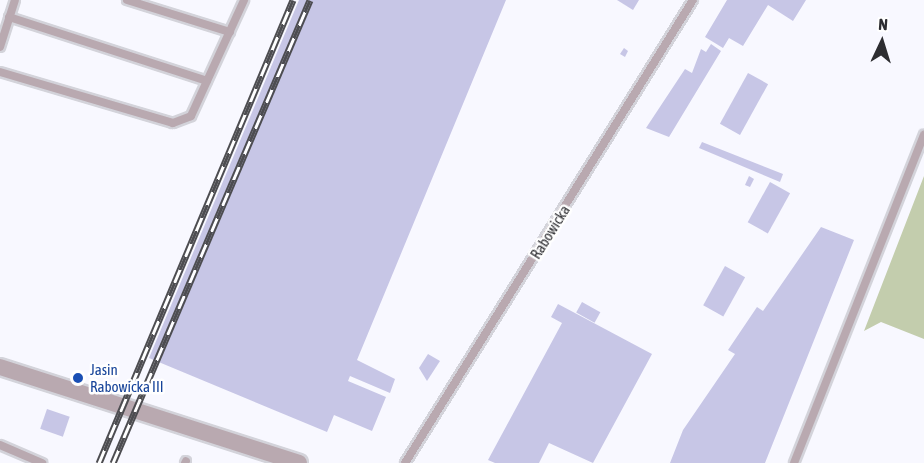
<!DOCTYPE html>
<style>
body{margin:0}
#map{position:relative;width:924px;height:463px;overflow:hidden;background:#f8f8ff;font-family:"Asap Condensed",sans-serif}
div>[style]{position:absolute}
.green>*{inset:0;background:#c3cdad}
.building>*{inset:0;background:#c7c6e6;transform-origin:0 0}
.roads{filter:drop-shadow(2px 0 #d3d3da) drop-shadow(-2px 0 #d3d3da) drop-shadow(0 2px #d3d3da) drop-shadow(0 -2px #d3d3da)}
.service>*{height:8px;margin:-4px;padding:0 4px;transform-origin:4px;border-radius:4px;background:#b9a9b0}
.tertiary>*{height:16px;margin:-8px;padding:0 8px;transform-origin:8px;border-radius:8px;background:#b9a9b0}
.rail>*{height:7px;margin-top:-3.5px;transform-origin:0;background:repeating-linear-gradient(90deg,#fff 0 14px,#4d4d51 0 28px);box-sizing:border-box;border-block:2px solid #4d4d51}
.dots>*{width:16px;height:16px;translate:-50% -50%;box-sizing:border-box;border:3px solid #fff;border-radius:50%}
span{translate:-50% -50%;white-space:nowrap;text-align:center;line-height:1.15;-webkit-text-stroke:5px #fff;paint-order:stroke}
.street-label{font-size:15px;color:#2d2d31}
.transit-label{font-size:15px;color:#164399}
.left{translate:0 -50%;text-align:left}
.north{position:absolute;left:852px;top:12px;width:60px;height:60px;-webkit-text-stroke:4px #fff;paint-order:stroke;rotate:4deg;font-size:16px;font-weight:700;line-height:24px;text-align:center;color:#2d2d31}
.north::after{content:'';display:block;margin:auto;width:21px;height:27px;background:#2d2d31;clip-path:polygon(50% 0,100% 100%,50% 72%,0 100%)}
</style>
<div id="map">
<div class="green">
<i style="clip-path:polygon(924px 176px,924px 339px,881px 322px,864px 331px)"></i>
</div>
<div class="building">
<i style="clip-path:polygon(299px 0,506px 0,357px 360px,395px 379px,390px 393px,350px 376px,348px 381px,386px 397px,372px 431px,334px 415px,327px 432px,149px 358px)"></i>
<i style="clip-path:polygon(617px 0,639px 0,633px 10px)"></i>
<i style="clip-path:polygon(727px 0,806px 0,793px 21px,768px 5px,743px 46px,729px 38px,723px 48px,705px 37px)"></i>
<i style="clip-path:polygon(711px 44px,721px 51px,669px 137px,646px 128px,685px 69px,692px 73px,701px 49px,706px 52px)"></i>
<i style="clip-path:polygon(624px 48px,628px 51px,625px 57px,620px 54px)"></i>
<i style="left:748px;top:73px;width:23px;height:58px;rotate:29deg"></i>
<i style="clip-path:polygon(702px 142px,783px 174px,780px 182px,699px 148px)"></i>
<i style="clip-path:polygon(749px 176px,754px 179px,750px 187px,745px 185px)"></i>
<i style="left:770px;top:182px;width:23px;height:46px;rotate:29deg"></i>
<i style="clip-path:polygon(821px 227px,854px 240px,765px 463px,670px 463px,683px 430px,735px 354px,728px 350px,757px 307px,763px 311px)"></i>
<i style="left:725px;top:266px;width:23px;height:45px;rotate:29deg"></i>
<i style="left:582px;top:302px;width:21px;height:12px;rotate:29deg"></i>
<i style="clip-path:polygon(558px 304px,652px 354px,593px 463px,549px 443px,539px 463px,495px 463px,488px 460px,562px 323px,551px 317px)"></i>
<i style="clip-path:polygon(428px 354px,440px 361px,427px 381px,419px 368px)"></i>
<i style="left:47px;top:409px;width:24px;height:21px;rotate:19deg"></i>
</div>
<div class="roads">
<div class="service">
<i style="left:127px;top:0;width:108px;rotate:17.3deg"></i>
<i style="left:9px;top:17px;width:208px;rotate:17.9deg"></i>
<i style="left:0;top:47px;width:49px;rotate:-72.3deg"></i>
<i style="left:0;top:72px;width:180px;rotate:16.4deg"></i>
<i style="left:173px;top:123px;width:19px;rotate:-21deg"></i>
<i style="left:191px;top:116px;width:128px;rotate:-65.4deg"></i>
<i style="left:0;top:445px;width:46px;rotate:23.2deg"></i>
<i style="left:185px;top:463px;width:2px;rotate:-63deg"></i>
<i style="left:405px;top:463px;width:545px;rotate:-58.12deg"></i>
<i style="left:794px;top:463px;width:353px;rotate:-68.4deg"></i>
</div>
<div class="tertiary">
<i style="left:0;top:367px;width:314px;rotate:17.8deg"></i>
</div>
</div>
<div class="rail">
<i style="left:99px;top:463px;width:502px;rotate:-67.27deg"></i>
<i style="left:113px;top:463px;width:503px;rotate:-66.95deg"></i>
</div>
<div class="dots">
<i style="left:78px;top:378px;background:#1a4fb4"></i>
</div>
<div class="street-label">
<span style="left:550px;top:232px;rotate:-58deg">Rabowicka</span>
</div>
<div class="transit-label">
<span class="left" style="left:90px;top:378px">Jasin<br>Rabowicka III</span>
</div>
<div class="north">N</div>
</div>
